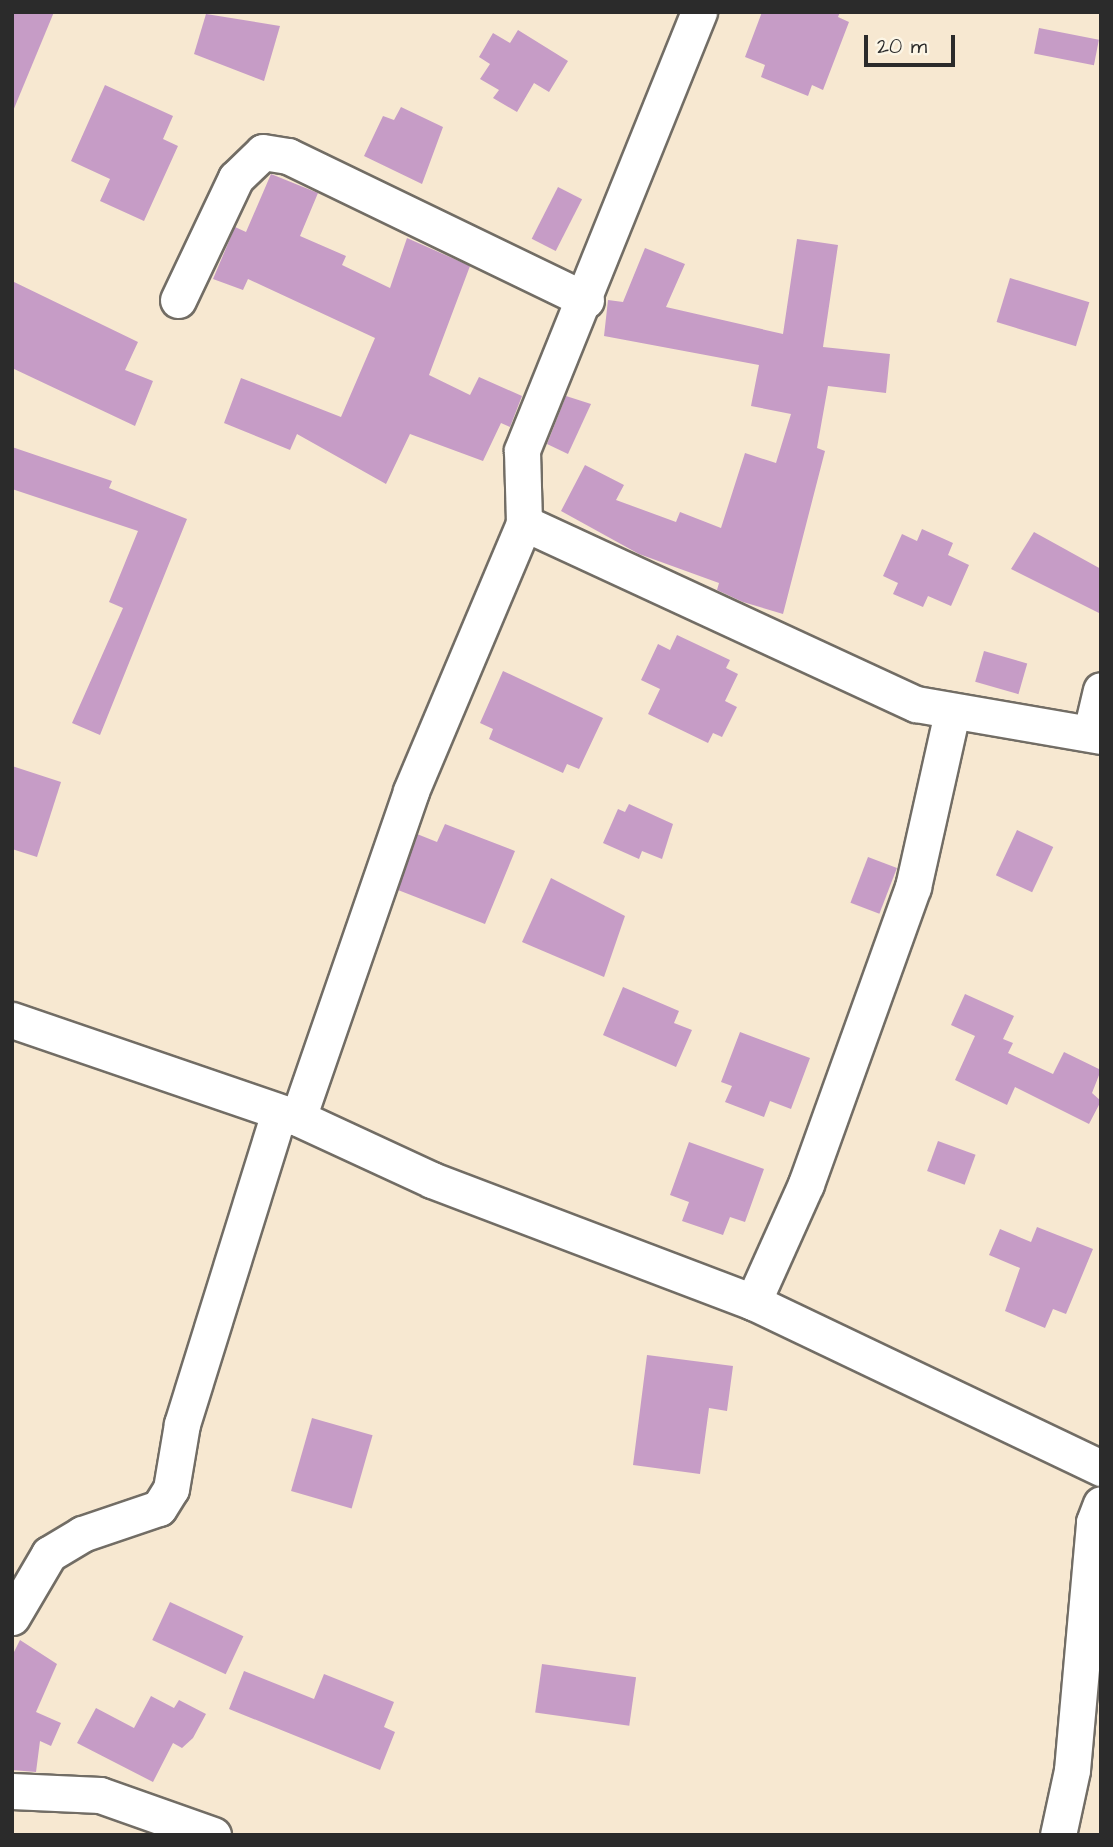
<!DOCTYPE html>
<style>
body{margin:0}
#map{position:relative;width:1113px;height:1847px;overflow:hidden;background:#f7e8d1;font-family:"Architects Daughter",sans-serif}
div>[style]{position:absolute}
.building>*{inset:0;background:#c69cc6;transform-origin:0 0}
.roads{filter:drop-shadow(2px 0 #726d65) drop-shadow(-2px 0 #726d65) drop-shadow(0 2px #726d65) drop-shadow(0 -2px #726d65)}
.minor>*{height:35px;margin:-17.5px;padding:0 17.5px;transform-origin:17.5px;border-radius:17.5px;background:#fff}
span{translate:-50% -50%;white-space:nowrap;text-align:center;line-height:1.15;-webkit-text-stroke:6px #fcf5e5;paint-order:stroke}
.frame{position:absolute;inset:0;border:14px solid #2b2b2b;pointer-events:none}
.scale{position:absolute;left:864px;top:35px;width:91px;height:32px;box-sizing:border-box;border:4px solid #2b2b2b;border-top:0;padding-left:9px;font-size:21px;line-height:24px;white-space:nowrap;color:#2b2b2b;-webkit-text-stroke:5px #fcf5e5;paint-order:stroke}
</style>
<div id="map">
<div class="building">
<i style="clip-path:polygon(12px 12px,54px 12px,13px 111px,12px 111px)"></i>
<i style="clip-path:polygon(762px 12px,840px 12px,838px 17px,849px 22px,823px 90px,812px 85px,808px 96px,761px 77px,765px 65px,745px 57px)"></i>
<i style="clip-path:polygon(206px 14px,280px 26px,264px 81px,194px 54px)"></i>
<i style="left:1039px;top:28px;width:61px;height:26px;rotate:11deg"></i>
<i style="clip-path:polygon(518px 30px,568px 61px,549px 92px,534px 83px,517px 112px,493px 98px,499px 90px,480px 79px,490px 64px,479px 57px,493px 33px,510px 43px)"></i>
<i style="clip-path:polygon(105px 85px,173px 116px,163px 139px,178px 146px,144px 221px,100px 201px,110px 179px,71px 161px)"></i>
<i style="clip-path:polygon(401px 107px,443px 127px,422px 184px,364px 156px,383px 116px,394px 120px)"></i>
<i style="clip-path:polygon(271px 174px,318px 193px,300px 236px,346px 256px,342px 265px,390px 288px,407px 238px,470px 266px,429px 375px,470px 395px,479px 377px,522px 396px,510px 427px,501px 423px,483px 461px,410px 434px,386px 484px,297px 434px,290px 450px,224px 423px,241px 378px,341px 417px,375px 338px,248px 279px,243px 290px,213px 279px,235px 227px,246px 232px)"></i>
<i style="left:558px;top:187px;width:27px;height:58px;rotate:27deg"></i>
<i style="clip-path:polygon(797px 239px,838px 245px,823px 347px,890px 354px,886px 393px,828px 386px,817px 448px,825px 451px,783px 614px,743px 602px,717px 590px,719px 583px,639px 554px,561px 511px,585px 465px,624px 485px,616px 500px,676px 522px,680px 512px,721px 528px,745px 453px,776px 463px,791px 414px,751px 406px,759px 365px,604px 336px,608px 300px,623px 302px,645px 248px,685px 264px,666px 307px,783px 334px)"></i>
<i style="left:1010px;top:278px;width:83px;height:46px;rotate:17deg"></i>
<i style="clip-path:polygon(12px 281px,138px 342px,125px 370px,153px 381px,135px 426px,12px 368px)"></i>
<i style="clip-path:polygon(566px 396px,591px 404px,568px 454px,547px 444px)"></i>
<i style="clip-path:polygon(12px 447px,112px 481px,109px 488px,187px 519px,100px 735px,72px 723px,123px 608px,109px 602px,138px 531px,12px 489px)"></i>
<i style="clip-path:polygon(922px 529px,953px 543px,948px 555px,969px 565px,951px 606px,928px 596px,923px 607px,893px 594px,898px 583px,883px 576px,902px 534px,917px 541px)"></i>
<i style="clip-path:polygon(1034px 532px,1101px 569px,1101px 614px,1011px 569px)"></i>
<i style="clip-path:polygon(677px 635px,730px 660px,726px 668px,738px 674px,725px 701px,737px 707px,722px 737px,713px 733px,708px 743px,648px 714px,660px 689px,641px 680px,658px 644px,670px 650px)"></i>
<i style="left:984px;top:651px;width:45px;height:32px;rotate:16deg"></i>
<i style="clip-path:polygon(503px 671px,603px 718px,579px 769px,567px 764px,563px 773px,489px 739px,493px 729px,480px 723px)"></i>
<i style="clip-path:polygon(12px 766px,61px 782px,37px 857px,12px 849px)"></i>
<i style="clip-path:polygon(629px 804px,673px 824px,662px 859px,642px 851px,639px 859px,603px 843px,618px 809px,625px 812px)"></i>
<i style="clip-path:polygon(445px 824px,515px 851px,485px 924px,398px 890px,417px 834px,437px 842px)"></i>
<i style="left:1017px;top:830px;width:40px;height:50px;rotate:25deg"></i>
<i style="left:868px;top:857px;width:31px;height:49px;rotate:21deg"></i>
<i style="clip-path:polygon(551px 878px,625px 916px,604px 977px,522px 942px)"></i>
<i style="clip-path:polygon(623px 987px,679px 1011px,674px 1023px,692px 1030px,676px 1067px,603px 1035px)"></i>
<i style="clip-path:polygon(965px 994px,1014px 1016px,1003px 1039px,1013px 1043px,1008px 1053px,1053px 1074px,1064px 1052px,1101px 1070px,1092px 1093px,1101px 1101px,1089px 1124px,1015px 1087px,1007px 1105px,955px 1080px,975px 1036px,951px 1025px)"></i>
<i style="clip-path:polygon(740px 1032px,810px 1058px,791px 1109px,770px 1101px,764px 1117px,725px 1102px,732px 1086px,721px 1082px)"></i>
<i style="left:938px;top:1141px;width:40px;height:32px;rotate:20deg"></i>
<i style="clip-path:polygon(689px 1142px,764px 1169px,745px 1222px,730px 1217px,723px 1235px,682px 1221px,689px 1202px,670px 1195px)"></i>
<i style="clip-path:polygon(1037px 1227px,1093px 1249px,1066px 1314px,1053px 1309px,1045px 1328px,1005px 1311px,1020px 1268px,989px 1255px,1000px 1229px,1031px 1242px)"></i>
<i style="clip-path:polygon(647px 1355px,733px 1366px,727px 1411px,709px 1408px,700px 1474px,633px 1465px)"></i>
<i style="left:312px;top:1418px;width:63px;height:76px;rotate:16deg"></i>
<i style="left:170px;top:1602px;width:81px;height:42px;rotate:25deg"></i>
<i style="clip-path:polygon(20px 1640px,57px 1664px,36px 1712px,61px 1723px,51px 1746px,40px 1741px,36px 1772px,12px 1770px,12px 1656px)"></i>
<i style="left:542px;top:1664px;width:95px;height:49px;rotate:8deg"></i>
<i style="clip-path:polygon(244px 1671px,314px 1699px,324px 1674px,394px 1702px,384px 1727px,395px 1732px,380px 1770px,229px 1709px)"></i>
<i style="clip-path:polygon(151px 1696px,174px 1708px,179px 1700px,206px 1714px,193px 1738px,182px 1748px,173px 1743px,153px 1782px,77px 1743px,96px 1708px,134px 1728px)"></i>
</div>
<div class="roads">
<div class="minor">
<i style="left:699px;top:12px;width:473px;rotate:112deg"></i>
<i style="left:522px;top:451px;width:72px;rotate:88.4deg"></i>
<i style="left:524px;top:523px;width:432px;rotate:24.8deg"></i>
<i style="left:916px;top:704px;width:188px;rotate:9.8deg"></i>
<i style="left:178px;top:300px;width:135px;rotate:-64.6deg"></i>
<i style="left:236px;top:178px;width:37px;rotate:-44deg"></i>
<i style="left:263px;top:152px;width:25px;rotate:9deg"></i>
<i style="left:288px;top:156px;width:331px;rotate:25.8deg"></i>
<i style="left:1091px;top:732px;width:43px;rotate:-76.6deg"></i>
<i style="left:12px;top:1020px;width:302px;rotate:18.9deg"></i>
<i style="left:298px;top:1118px;width:148px;rotate:24.8deg"></i>
<i style="left:432px;top:1180px;width:343px;rotate:20.8deg"></i>
<i style="left:753px;top:1302px;width:386px;rotate:25.5deg"></i>
<i style="left:298px;top:1118px;width:346px;rotate:-70.9deg"></i>
<i style="left:411px;top:791px;width:291px;rotate:-67.1deg"></i>
<i style="left:753px;top:1302px;width:129px;rotate:-65.8deg"></i>
<i style="left:806px;top:1184px;width:316px;rotate:-70.2deg"></i>
<i style="left:913px;top:887px;width:178px;rotate:-77.4deg"></i>
<i style="left:12px;top:1617px;width:73px;rotate:-59.6deg"></i>
<i style="left:49px;top:1554px;width:39px;rotate:-31deg"></i>
<i style="left:82px;top:1534px;width:81px;rotate:-18.7deg"></i>
<i style="left:159px;top:1508px;width:22px;rotate:-58deg"></i>
<i style="left:171px;top:1489px;width:66px;rotate:-80.4deg"></i>
<i style="left:182px;top:1424px;width:324px;rotate:-72.7deg"></i>
<i style="left:12px;top:1791px;width:88px;rotate:2.6deg"></i>
<i style="left:100px;top:1795px;width:120px;rotate:19.5deg"></i>
<i style="left:1058px;top:1835px;width:66px;rotate:-77.8deg"></i>
<i style="left:1072px;top:1770px;width:249px;rotate:-84.9deg"></i>
<i style="left:1094px;top:1522px;width:19px;rotate:-69deg"></i>
</div>
</div>
<div class="frame"></div>
<div class="scale">20 m</div>
</div>
